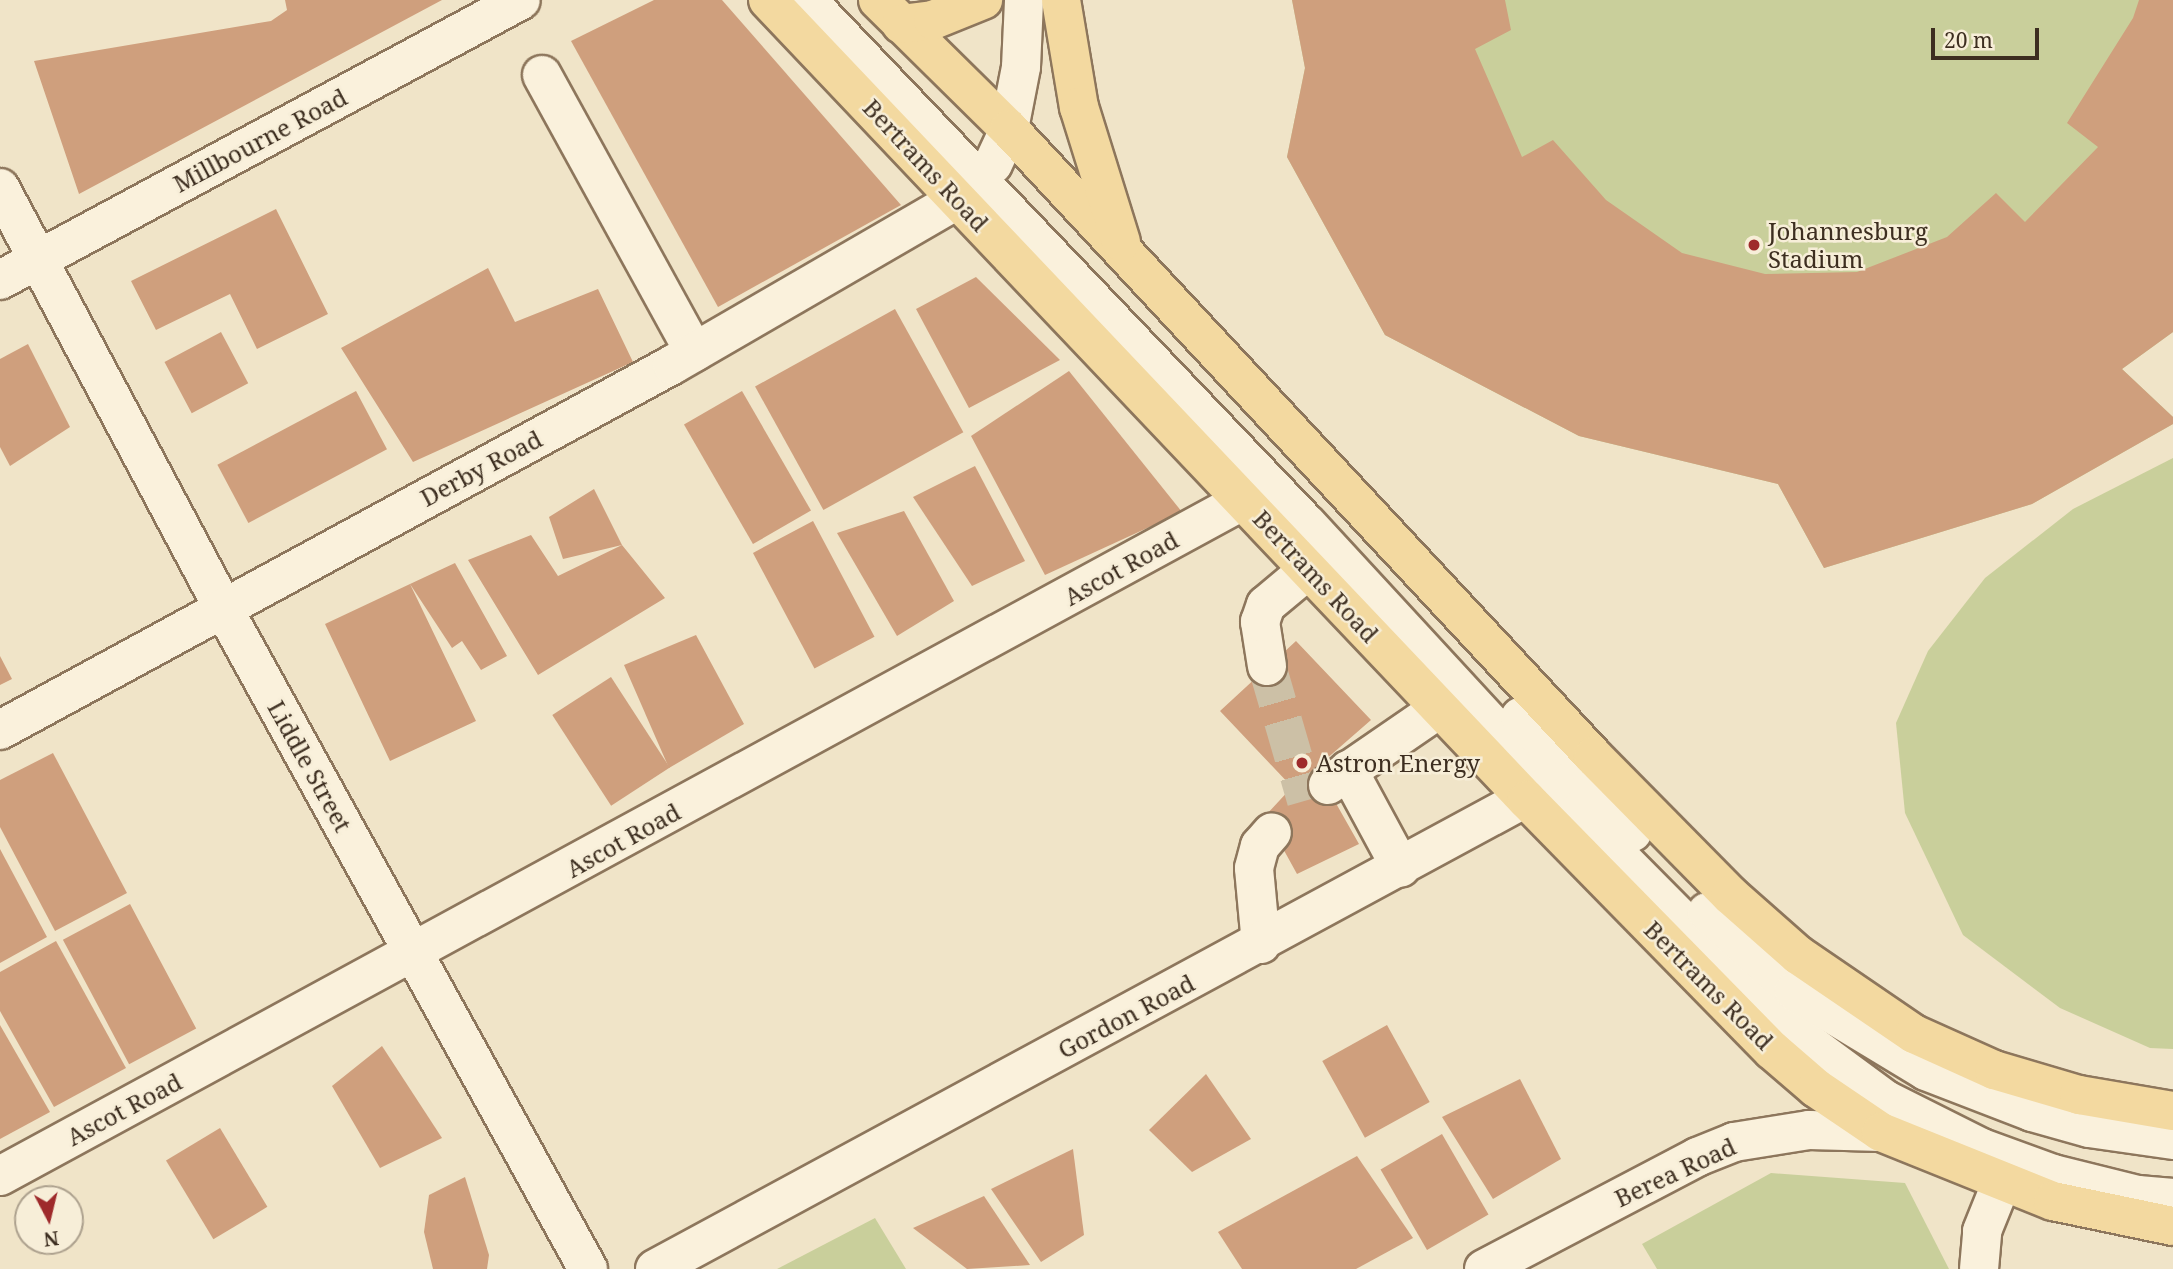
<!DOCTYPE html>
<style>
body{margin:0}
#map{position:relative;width:2173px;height:1269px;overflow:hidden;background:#f0e4c8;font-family:"Noto Serif",serif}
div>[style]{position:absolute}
.green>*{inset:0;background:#c9cf9b}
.building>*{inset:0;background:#cf9f7d;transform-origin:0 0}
.minor-tunnel>*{height:38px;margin-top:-19px;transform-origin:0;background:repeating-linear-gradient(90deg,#ccc0a6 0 38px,transparent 0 57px)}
.roads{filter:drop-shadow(2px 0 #8d765c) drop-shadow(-2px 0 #8d765c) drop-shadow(0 2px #8d765c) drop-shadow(0 -2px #8d765c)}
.minor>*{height:38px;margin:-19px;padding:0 19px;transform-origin:19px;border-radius:19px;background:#faf1dc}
.major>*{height:38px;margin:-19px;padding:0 19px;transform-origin:19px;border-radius:19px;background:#f3d9a0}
.dots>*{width:19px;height:19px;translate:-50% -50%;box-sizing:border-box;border:4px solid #f7eed8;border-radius:50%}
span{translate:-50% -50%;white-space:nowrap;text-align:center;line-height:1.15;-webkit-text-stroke:5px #f7eed8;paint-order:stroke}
.street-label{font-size:24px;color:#3d2e20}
.poi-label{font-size:24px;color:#3d2e20}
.left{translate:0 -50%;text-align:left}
.north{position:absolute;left:14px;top:1185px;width:70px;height:70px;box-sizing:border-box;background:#f7eed8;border:2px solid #ada18e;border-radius:50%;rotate:173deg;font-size:19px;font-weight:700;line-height:28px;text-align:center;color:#3d2e20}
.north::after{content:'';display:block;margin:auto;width:24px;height:32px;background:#9e2a2b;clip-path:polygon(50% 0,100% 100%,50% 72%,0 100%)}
.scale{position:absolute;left:1931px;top:28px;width:108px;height:32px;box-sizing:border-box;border:4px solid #3d2e20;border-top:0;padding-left:9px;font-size:21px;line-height:24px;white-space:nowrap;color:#3d2e20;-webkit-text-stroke:5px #f7eed8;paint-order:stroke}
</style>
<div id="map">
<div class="green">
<i style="clip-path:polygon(1292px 0,2173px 0,2173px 332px,2122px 369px,2173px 417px,2173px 424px,2032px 504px,1824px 568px,1778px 484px,1579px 436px,1385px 335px,1287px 157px,1305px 68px)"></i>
<i style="clip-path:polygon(2173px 458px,2173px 1049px,2150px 1048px,2060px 1008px,1963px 935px,1905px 813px,1896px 723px,1928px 651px,1985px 578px,2073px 509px)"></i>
<i style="clip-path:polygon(1771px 1173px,1905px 1183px,1949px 1269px,1657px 1269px,1642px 1244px)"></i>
<i style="clip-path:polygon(875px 1218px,906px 1269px,777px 1269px)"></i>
</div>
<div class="building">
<i style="clip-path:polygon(285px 0,442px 0,79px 194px,34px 61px,271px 21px,287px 10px)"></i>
<i style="clip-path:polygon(654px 0,722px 0,901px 205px,718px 307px,571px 41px)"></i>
<i style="clip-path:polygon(1292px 0,1505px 0,1511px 30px,1475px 49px,1522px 157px,1553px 140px,1606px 200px,1682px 253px,1765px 274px,1857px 272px,1947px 237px,1996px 193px,2025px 222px,2098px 147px,2067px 123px,2133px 18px,2139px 0,2173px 0,2173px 332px,2122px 369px,2173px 417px,2173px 424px,2032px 504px,1824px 568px,1778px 484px,1579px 436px,1385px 335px,1287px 157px,1305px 68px)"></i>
<i style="clip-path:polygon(276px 209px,328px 314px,257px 349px,230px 294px,156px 330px,131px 281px)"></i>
<i style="clip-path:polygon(488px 268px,515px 322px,598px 289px,633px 362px,413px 462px,341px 348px)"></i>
<i style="clip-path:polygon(976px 277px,1060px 360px,969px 408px,916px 309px)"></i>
<i style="left:895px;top:309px;width:141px;height:160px;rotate:61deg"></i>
<i style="left:221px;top:332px;width:58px;height:64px;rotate:62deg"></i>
<i style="clip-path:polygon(28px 344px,70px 427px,10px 466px,0 447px,0 359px)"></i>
<i style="clip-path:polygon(1069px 371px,1182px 512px,1045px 575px,971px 436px)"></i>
<i style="left:356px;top:391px;width:66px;height:157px;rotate:62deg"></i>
<i style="left:742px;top:391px;width:138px;height:67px;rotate:60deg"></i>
<i style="clip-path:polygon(975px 466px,1025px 561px,972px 586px,913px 497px)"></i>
<i style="clip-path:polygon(594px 489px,622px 545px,665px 598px,538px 675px,468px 560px,531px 535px,558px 576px,622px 545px,563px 559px,549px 517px)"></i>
<i style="clip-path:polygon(904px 511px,954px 601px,897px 636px,837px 533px)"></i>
<i style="left:813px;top:521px;width:131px;height:68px;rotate:62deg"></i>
<i style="clip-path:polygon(455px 563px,507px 656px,481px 670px,462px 641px,452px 648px,410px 584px,476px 721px,390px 761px,325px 624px,410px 584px)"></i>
<i style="clip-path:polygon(696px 635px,744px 724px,669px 768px,624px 665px)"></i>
<i style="clip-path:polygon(1296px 641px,1371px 720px,1316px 768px,1359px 844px,1297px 874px,1265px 816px,1292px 787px,1220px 711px)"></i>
<i style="clip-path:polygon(0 656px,12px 679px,0 685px)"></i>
<i style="left:611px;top:677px;width:108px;height:70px;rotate:57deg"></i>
<i style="clip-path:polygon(53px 753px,127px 893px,55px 931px,0 827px,0 780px)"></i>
<i style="clip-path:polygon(0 849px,47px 937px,0 963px)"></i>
<i style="left:130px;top:904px;width:141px;height:76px;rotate:62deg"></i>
<i style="clip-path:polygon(56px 941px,126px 1068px,54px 1107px,0 1011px,0 972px)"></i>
<i style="clip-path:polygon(0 1025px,50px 1112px,0 1139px)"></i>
<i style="left:1387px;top:1025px;width:88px;height:74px;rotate:61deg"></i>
<i style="clip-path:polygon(382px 1046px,442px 1138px,380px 1168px,332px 1086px)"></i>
<i style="clip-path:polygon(1206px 1074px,1251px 1139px,1192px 1172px,1149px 1130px)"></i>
<i style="clip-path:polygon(1520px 1079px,1561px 1159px,1493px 1199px,1442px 1117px)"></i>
<i style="left:220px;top:1128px;width:92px;height:63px;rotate:59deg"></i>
<i style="left:1442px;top:1134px;width:93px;height:71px;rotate:60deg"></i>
<i style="clip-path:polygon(1073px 1149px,1084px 1235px,1041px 1262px,991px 1189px)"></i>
<i style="clip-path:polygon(1357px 1156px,1413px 1238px,1356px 1269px,1242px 1269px,1218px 1232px)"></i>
<i style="clip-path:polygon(465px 1177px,489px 1255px,487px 1269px,433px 1269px,424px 1232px,429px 1195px)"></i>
<i style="clip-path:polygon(984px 1196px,1030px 1265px,967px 1269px,913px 1228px)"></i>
</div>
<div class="minor-tunnel">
<i style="left:1267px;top:666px;width:140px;rotate:73.8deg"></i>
</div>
<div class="roads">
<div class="minor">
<i style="left:807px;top:0;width:723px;rotate:46.35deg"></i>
<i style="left:1306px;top:523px;width:358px;rotate:47.3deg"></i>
<i style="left:1549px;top:786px;width:344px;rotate:45.2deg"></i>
<i style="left:1791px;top:1030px;width:118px;rotate:36.4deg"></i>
<i style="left:1886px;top:1100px;width:107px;rotate:26.6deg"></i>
<i style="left:1982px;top:1148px;width:76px;rotate:20.1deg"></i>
<i style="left:2053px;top:1174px;width:88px;rotate:13.9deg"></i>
<i style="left:2138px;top:1195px;width:35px;rotate:5deg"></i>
<i style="left:542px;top:75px;width:316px;rotate:61.2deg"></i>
<i style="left:0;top:188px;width:476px;rotate:62deg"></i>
<i style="left:223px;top:608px;width:755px;rotate:61.09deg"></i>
<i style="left:0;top:280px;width:591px;rotate:-28.25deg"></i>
<i style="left:1267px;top:666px;width:45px;rotate:-99deg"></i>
<i style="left:1260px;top:622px;width:18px;rotate:-71deg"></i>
<i style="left:1266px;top:605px;width:56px;rotate:-39.9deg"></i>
<i style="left:1520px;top:717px;width:161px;rotate:45.8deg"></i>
<i style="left:0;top:730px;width:765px;rotate:-28.51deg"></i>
<i style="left:672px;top:365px;width:331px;rotate:-30.1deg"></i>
<i style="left:958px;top:199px;width:49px;rotate:-45deg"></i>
<i style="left:993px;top:164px;width:38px;rotate:-65deg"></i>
<i style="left:1009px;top:129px;width:63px;rotate:-79deg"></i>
<i style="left:1021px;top:67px;width:67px;rotate:-87.4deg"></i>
<i style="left:1348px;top:770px;width:111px;rotate:61.6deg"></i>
<i style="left:1328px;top:785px;width:136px;rotate:-34.5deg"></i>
<i style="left:1707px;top:912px;width:118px;rotate:42.2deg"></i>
<i style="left:1794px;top:991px;width:154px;rotate:31.2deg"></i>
<i style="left:1926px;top:1071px;width:114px;rotate:21.1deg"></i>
<i style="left:2032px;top:1112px;width:59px;rotate:15.7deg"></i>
<i style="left:2089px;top:1128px;width:85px;rotate:8.1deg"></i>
<i style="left:1261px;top:944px;width:76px;rotate:-95.3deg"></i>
<i style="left:1254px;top:868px;width:23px;rotate:-75deg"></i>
<i style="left:1260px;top:846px;width:18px;rotate:-49deg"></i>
<i style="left:0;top:1176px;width:1416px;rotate:-28.52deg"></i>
<i style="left:655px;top:1269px;width:1023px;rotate:-28.42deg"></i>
<i style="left:1484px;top:1269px;width:241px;rotate:-27.7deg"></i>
<i style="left:1697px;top:1157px;width:40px;rotate:-22deg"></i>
<i style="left:1734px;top:1142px;width:76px;rotate:-9.1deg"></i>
<i style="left:1809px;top:1130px;width:72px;rotate:1.6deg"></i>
<i style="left:1979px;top:1269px;width:38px;rotate:-85deg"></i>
<i style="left:1982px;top:1231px;width:51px;rotate:-68deg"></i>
</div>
<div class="major">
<i style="left:768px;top:0;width:1103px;rotate:46.51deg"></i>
<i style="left:1527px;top:800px;width:350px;rotate:45.6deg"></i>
<i style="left:1772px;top:1050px;width:58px;rotate:40.8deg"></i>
<i style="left:1816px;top:1088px;width:78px;rotate:34.1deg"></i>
<i style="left:1881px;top:1132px;width:185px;rotate:21.9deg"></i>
<i style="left:2053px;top:1201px;width:123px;rotate:11.8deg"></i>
<i style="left:878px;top:0;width:184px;rotate:44.6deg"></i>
<i style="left:1009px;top:129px;width:857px;rotate:47.03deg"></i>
<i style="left:1593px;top:756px;width:195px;rotate:45.4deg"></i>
<i style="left:1730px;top:895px;width:91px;rotate:41.4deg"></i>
<i style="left:1798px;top:955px;width:140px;rotate:34.3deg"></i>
<i style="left:1914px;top:1034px;width:88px;rotate:24.2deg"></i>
<i style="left:1994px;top:1070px;width:89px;rotate:16.4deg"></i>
<i style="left:2079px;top:1095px;width:95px;rotate:9.7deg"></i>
<i style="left:1061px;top:0;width:109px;rotate:80.5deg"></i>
<i style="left:1079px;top:107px;width:141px;rotate:72.7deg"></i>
<i style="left:901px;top:24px;width:32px;rotate:-7deg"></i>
<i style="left:933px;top:20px;width:54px;rotate:-21.8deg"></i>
</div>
</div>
<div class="dots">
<i style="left:1754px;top:245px;background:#9e2a2b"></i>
<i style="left:1302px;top:763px;background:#9e2a2b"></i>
</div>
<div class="street-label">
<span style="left:260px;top:140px;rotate:-28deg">Millbourne Road</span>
<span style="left:926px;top:165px;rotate:47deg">Bertrams Road</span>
<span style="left:481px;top:468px;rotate:-28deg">Derby Road</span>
<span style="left:1121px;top:568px;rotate:-29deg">Ascot Road</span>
<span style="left:1316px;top:576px;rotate:47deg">Bertrams Road</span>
<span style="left:310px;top:766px;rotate:61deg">Liddle Street</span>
<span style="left:623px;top:840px;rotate:-29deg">Ascot Road</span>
<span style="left:1709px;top:985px;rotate:45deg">Bertrams Road</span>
<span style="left:1126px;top:1016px;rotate:-28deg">Gordon Road</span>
<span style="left:124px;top:1109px;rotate:-28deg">Ascot Road</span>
<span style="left:1675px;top:1172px;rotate:-25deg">Berea Road</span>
</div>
<div class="poi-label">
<span class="left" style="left:1768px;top:245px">Johannesburg<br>Stadium</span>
<span class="left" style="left:1316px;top:763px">Astron Energy</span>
</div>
<div class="north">N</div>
<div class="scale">20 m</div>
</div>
